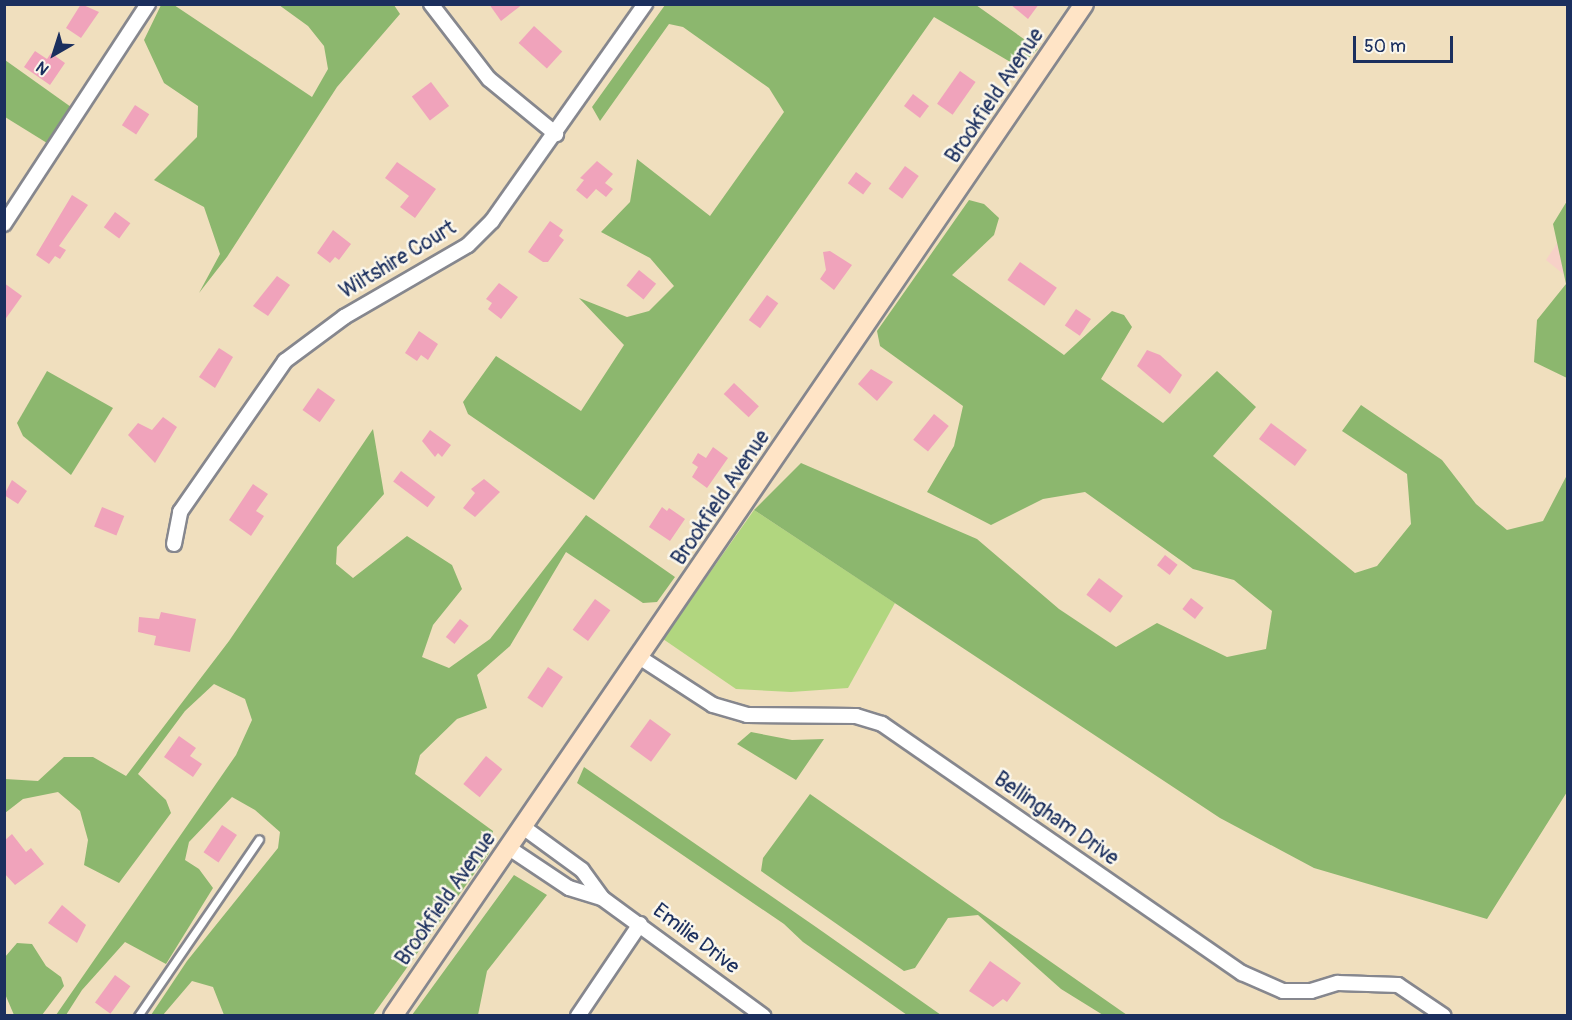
<!DOCTYPE html>
<style>
body{margin:0}
#map{position:relative;width:1572px;height:1020px;overflow:hidden;background:#f0dfbe;font-family:Pangolin,sans-serif}
div>[style]{position:absolute}
.built>*{inset:0;background:#f7d1c8}
.green>*{inset:0;background:#b1d67f}
.forest>*{inset:0;background:#8cb76e}
.building>*{inset:0;background:#f0a3bb;transform-origin:0 0}
.roads{filter:drop-shadow(2px 0 #86878e) drop-shadow(-2px 0 #86878e) drop-shadow(0 2px #86878e) drop-shadow(0 -2px #86878e)}
.lane>*{height:7px;margin:-3.5px;padding:0 3.5px;transform-origin:3.5px;border-radius:3.5px;background:#fff}
.street>*{height:14px;margin:-7px;padding:0 7px;transform-origin:7px;border-radius:7px;background:#fff}
.secondary>*{height:18px;margin:-9px;padding:0 9px;transform-origin:9px;border-radius:9px;background:#ffe4c6}
span{translate:-50% -50%;white-space:nowrap;text-align:center;line-height:1.15;-webkit-text-stroke:5px #fbf7ec;paint-order:stroke}
.street-label{font-size:21px;color:#1b2f5e}
.frame{position:absolute;inset:0;border:6px solid #1b2f5e;pointer-events:none}
.north{position:absolute;left:24px;top:24px;width:60px;height:60px;-webkit-text-stroke:4px #fbf7ec;paint-order:stroke;rotate:219deg;font-size:16px;font-weight:700;line-height:24px;text-align:center;color:#1b2f5e}
.north::after{content:'';display:block;margin:auto;width:21px;height:27px;background:#1b2f5e;clip-path:polygon(50% 0,100% 100%,50% 72%,0 100%)}
.scale{position:absolute;left:1353px;top:36px;width:100px;height:27px;box-sizing:border-box;border:3px solid #1b2f5e;border-top:0;padding-left:8px;font-size:18px;line-height:21px;white-space:nowrap;color:#1b2f5e;-webkit-text-stroke:4px #fbf7ec;paint-order:stroke}
</style>
<div id="map">
<div class="built">
<i style="clip-path:polygon(1567px 228px,1567px 277px,1546px 260px)"></i>
</div>
<div class="green">
<i style="clip-path:polygon(754px 510px,895px 603px,848px 688px,791px 692px,736px 689px,663px 639px)"></i>
</div>
<div class="forest">
<i style="clip-path:polygon(161px 5px,174px 5px,312px 97px,328px 69px,324px 46px,308px 26px,279px 5px,394px 5px,400px 14px,337px 87px,227px 257px,199px 293px,220px 254px,204px 207px,154px 180px,197px 137px,198px 106px,164px 83px,144px 40px)"></i>
<i style="clip-path:polygon(665px 5px,976px 5px,1038px 49px,1019px 67px,934px 17px,594px 500px,468px 414px,463px 402px,496px 356px,581px 411px,624px 345px,579px 298px,627px 317px,649px 311px,674px 286px,650px 258px,601px 232px,630px 202px,637px 159px,710px 216px,784px 112px,769px 88px,683px 27px,669px 24px,600px 121px,592px 107px)"></i>
<i style="clip-path:polygon(5px 60px,71px 107px,47px 143px,5px 117px)"></i>
<i style="clip-path:polygon(969px 200px,984px 204px,999px 218px,994px 235px,952px 275px,1064px 355px,1112px 311px,1124px 315px,1132px 327px,1101px 379px,1163px 423px,1217px 371px,1256px 407px,1213px 456px,1355px 573px,1377px 566px,1411px 524px,1407px 474px,1342px 431px,1361px 405px,1442px 460px,1476px 504px,1507px 530px,1543px 521px,1567px 475px,1567px 792px,1487px 919px,1314px 868px,1220px 818px,754px 510px,801px 463px,977px 539px,1059px 609px,1116px 647px,1157px 623px,1227px 657px,1266px 649px,1272px 611px,1234px 580px,1193px 569px,1085px 492px,1043px 499px,991px 525px,927px 492px,954px 446px,963px 406px,880px 346px,877px 331px)"></i>
<i style="clip-path:polygon(1567px 201px,1567px 378px,1534px 362px,1537px 320px,1566px 284px,1553px 224px)"></i>
<i style="clip-path:polygon(47px 371px,113px 408px,71px 475px,23px 436px,17px 423px)"></i>
<i style="clip-path:polygon(373px 429px,384px 494px,337px 547px,336px 564px,353px 578px,407px 536px,452px 565px,462px 589px,433px 625px,422px 657px,449px 668px,490px 639px,586px 515px,675px 577px,657px 602px,643px 603px,566px 552px,510px 646px,477px 675px,487px 708px,457px 719px,420px 755px,415px 774px,493px 831px,489px 853px,373px 1015px,224px 1015px,213px 987px,192px 981px,163px 1015px,151px 1015px,187px 961px,278px 848px,280px 832px,255px 810px,232px 797px,189px 842px,185px 860px,199px 869px,213px 888px,166px 964px,125px 942px,82px 990px,66px 1015px,56px 1015px,236px 755px,252px 720px,245px 699px,214px 684px,185px 711px,138px 774px,166px 800px,171px 813px,119px 883px,84px 865px,88px 840px,80px 811px,58px 792px,23px 799px,5px 813px,5px 779px,38px 781px,64px 757px,93px 757px,126px 776px,229px 641px)"></i>
<i style="clip-path:polygon(751px 732px,792px 740px,824px 739px,796px 780px,737px 744px)"></i>
<i style="clip-path:polygon(584px 767px,816px 927px,941px 1015px,907px 1015px,803px 942px,784px 924px,577px 783px)"></i>
<i style="clip-path:polygon(810px 794px,1127px 1015px,1103px 1015px,1061px 989px,978px 915px,948px 918px,915px 968px,904px 971px,761px 871px,763px 858px)"></i>
<i style="clip-path:polygon(514px 875px,547px 895px,487px 971px,478px 1015px,412px 1015px)"></i>
<i style="clip-path:polygon(17px 943px,32px 944px,46px 966px,61px 977px,64px 986px,42px 1015px,14px 1015px,5px 994px,5px 957px)"></i>
</div>
<div class="building">
<i style="clip-path:polygon(81px 4px,99px 12px,81px 38px,66px 28px)"></i>
<i style="clip-path:polygon(489px 4px,523px 4px,501px 21px)"></i>
<i style="clip-path:polygon(1010px 4px,1039px 4px,1028px 19px)"></i>
<i style="left:534px;top:26px;width:38px;height:23px;rotate:42deg"></i>
<i style="clip-path:polygon(35px 51px,47px 59px,51px 53px,65px 63px,50px 85px,24px 67px)"></i>
<i style="left:960px;top:71px;width:19px;height:40px;rotate:35deg"></i>
<i style="left:431px;top:82px;width:30px;height:24px;rotate:53deg"></i>
<i style="left:913px;top:94px;width:20px;height:15px;rotate:37deg"></i>
<i style="left:135px;top:105px;width:17px;height:24px;rotate:33deg"></i>
<i style="clip-path:polygon(597px 161px,613px 174px,605px 183px,613px 189px,606px 197px,596px 189px,587px 199px,576px 190px,584px 180px,580px 178px)"></i>
<i style="clip-path:polygon(397px 162px,436px 189px,415px 218px,400px 207px,409px 196px,385px 178px)"></i>
<i style="left:905px;top:166px;width:17px;height:28px;rotate:36deg"></i>
<i style="left:856px;top:172px;width:19px;height:14px;rotate:36deg"></i>
<i style="clip-path:polygon(72px 195px,88px 205px,59px 246px,66px 250px,60px 259px,55px 256px,49px 264px,36px 255px)"></i>
<i style="left:115px;top:212px;width:19px;height:19px;rotate:36deg"></i>
<i style="clip-path:polygon(550px 221px,563px 230px,559px 236px,564px 240px,548px 262px,543px 262px,528px 252px)"></i>
<i style="clip-path:polygon(333px 230px,351px 244px,339px 260px,335px 257px,330px 263px,317px 253px)"></i>
<i style="clip-path:polygon(830px 251px,852px 265px,834px 290px,820px 279px,826px 270px,823px 252px)"></i>
<i style="left:1020px;top:262px;width:45px;height:22px;rotate:35deg"></i>
<i style="left:639px;top:270px;width:22px;height:20px;rotate:39deg"></i>
<i style="clip-path:polygon(277px 276px,290px 285px,268px 316px,253px 306px)"></i>
<i style="clip-path:polygon(4px 283px,22px 296px,4px 321px)"></i>
<i style="clip-path:polygon(499px 283px,518px 297px,501px 319px,488px 309px,492px 303px,486px 299px)"></i>
<i style="left:767px;top:295px;width:14px;height:31px;rotate:36deg"></i>
<i style="left:1076px;top:309px;width:18px;height:20px;rotate:34deg"></i>
<i style="clip-path:polygon(419px 331px,438px 344px,428px 360px,421px 355px,417px 361px,405px 353px)"></i>
<i style="clip-path:polygon(219px 348px,233px 357px,215px 388px,199px 377px)"></i>
<i style="clip-path:polygon(1147px 350px,1160px 355px,1182px 375px,1170px 394px,1137px 366px)"></i>
<i style="clip-path:polygon(871px 369px,893px 382px,877px 401px,858px 384px)"></i>
<i style="left:734px;top:383px;width:34px;height:15px;rotate:43deg"></i>
<i style="left:318px;top:388px;width:21px;height:27px;rotate:35deg"></i>
<i style="left:934px;top:414px;width:19px;height:33px;rotate:39deg"></i>
<i style="clip-path:polygon(163px 417px,177px 427px,155px 463px,128px 435px,138px 423px,152px 430px)"></i>
<i style="left:1271px;top:423px;width:45px;height:20px;rotate:37deg"></i>
<i style="clip-path:polygon(430px 430px,451px 445px,442px 457px,438px 453px,435px 457px,422px 441px)"></i>
<i style="clip-path:polygon(713px 447px,728px 458px,707px 488px,692px 477px,698px 467px,692px 463px,698px 453px,706px 458px)"></i>
<i style="left:401px;top:471px;width:43px;height:13px;rotate:37deg"></i>
<i style="clip-path:polygon(484px 479px,500px 492px,475px 517px,463px 508px,475px 493px,471px 489px)"></i>
<i style="clip-path:polygon(12px 480px,27px 491px,18px 504px,4px 495px)"></i>
<i style="clip-path:polygon(253px 484px,268px 494px,256px 511px,264px 516px,251px 536px,229px 520px)"></i>
<i style="left:102px;top:507px;width:24px;height:21px;rotate:22deg"></i>
<i style="clip-path:polygon(662px 507px,667px 511px,669px 508px,685px 519px,670px 541px,649px 527px)"></i>
<i style="left:1165px;top:555px;width:16px;height:13px;rotate:38deg"></i>
<i style="left:1099px;top:578px;width:30px;height:21px;rotate:37deg"></i>
<i style="left:1191px;top:598px;width:16px;height:14px;rotate:38deg"></i>
<i style="left:595px;top:599px;width:19px;height:38px;rotate:36deg"></i>
<i style="clip-path:polygon(161px 612px,196px 619px,190px 652px,154px 645px,156px 636px,138px 632px,139px 617px,159px 619px)"></i>
<i style="left:460px;top:619px;width:11px;height:23px;rotate:38deg"></i>
<i style="left:548px;top:667px;width:18px;height:37px;rotate:34deg"></i>
<i style="left:650px;top:719px;width:26px;height:34px;rotate:36deg"></i>
<i style="clip-path:polygon(179px 736px,196px 748px,190px 756px,202px 764px,193px 777px,164px 757px)"></i>
<i style="left:486px;top:756px;width:21px;height:36px;rotate:39deg"></i>
<i style="left:222px;top:825px;width:18px;height:33px;rotate:34deg"></i>
<i style="clip-path:polygon(12px 834px,26px 852px,31px 848px,44px 864px,15px 885px,4px 873px,4px 841px)"></i>
<i style="clip-path:polygon(62px 905px,86px 925px,77px 943px,48px 923px)"></i>
<i style="clip-path:polygon(990px 961px,1021px 983px,1007px 1002px,1003px 999px,993px 1007px,969px 991px)"></i>
<i style="left:115px;top:975px;width:19px;height:34px;rotate:36deg"></i>
</div>
<div class="roads">
<div class="lane">
<i style="left:138px;top:1016px;width:214px;rotate:-55.6deg"></i>
</div>
<div class="street">
<i style="left:431px;top:4px;width:95px;rotate:52.3deg"></i>
<i style="left:489px;top:79px;width:87px;rotate:39.4deg"></i>
<i style="left:4px;top:224px;width:263px;rotate:-56.8deg"></i>
<i style="left:174px;top:544px;width:33px;rotate:-79deg"></i>
<i style="left:180px;top:512px;width:184px;rotate:-55.2deg"></i>
<i style="left:285px;top:361px;width:74px;rotate:-36.7deg"></i>
<i style="left:344px;top:317px;width:143px;rotate:-30.1deg"></i>
<i style="left:468px;top:245px;width:34px;rotate:-45deg"></i>
<i style="left:492px;top:221px;width:266px;rotate:-54.8deg"></i>
<i style="left:639px;top:657px;width:88px;rotate:33deg"></i>
<i style="left:713px;top:705px;width:35px;rotate:16deg"></i>
<i style="left:747px;top:715px;width:109px;rotate:0.5deg"></i>
<i style="left:856px;top:716px;width:27px;rotate:17deg"></i>
<i style="left:882px;top:724px;width:438px;rotate:34.7deg"></i>
<i style="left:1242px;top:973px;width:45px;rotate:23.7deg"></i>
<i style="left:1283px;top:991px;width:28px"></i>
<i style="left:1311px;top:991px;width:28px;rotate:-17deg"></i>
<i style="left:1338px;top:983px;width:60px;rotate:1.9deg"></i>
<i style="left:1398px;top:985px;width:55px;rotate:34deg"></i>
<i style="left:523px;top:827px;width:73px;rotate:36.1deg"></i>
<i style="left:582px;top:870px;width:34px;rotate:54deg"></i>
<i style="left:509px;top:848px;width:72px;rotate:33.7deg"></i>
<i style="left:569px;top:888px;width:34px;rotate:17deg"></i>
<i style="left:602px;top:898px;width:200px;rotate:36.2deg"></i>
<i style="left:578px;top:1016px;width:111px;rotate:-56deg"></i>
</div>
<div class="secondary">
<i style="left:393px;top:1016px;width:1225px;rotate:-55.67deg"></i>
</div>
</div>
<div class="street-label">
<span style="left:995px;top:96px;rotate:-56deg">Brookfield Avenue</span>
<span style="left:398px;top:260px;rotate:-31deg">Wiltshire Court</span>
<span style="left:721px;top:498px;rotate:-56deg">Brookfield Avenue</span>
<span style="left:1056px;top:819px;rotate:35deg">Bellingham Drive</span>
<span style="left:446px;top:899px;rotate:-55deg">Brookfield Avenue</span>
<span style="left:696px;top:939px;rotate:37deg">Emilie Drive</span>
</div>
<div class="frame"></div>
<div class="north">N</div>
<div class="scale">50 m</div>
</div>
